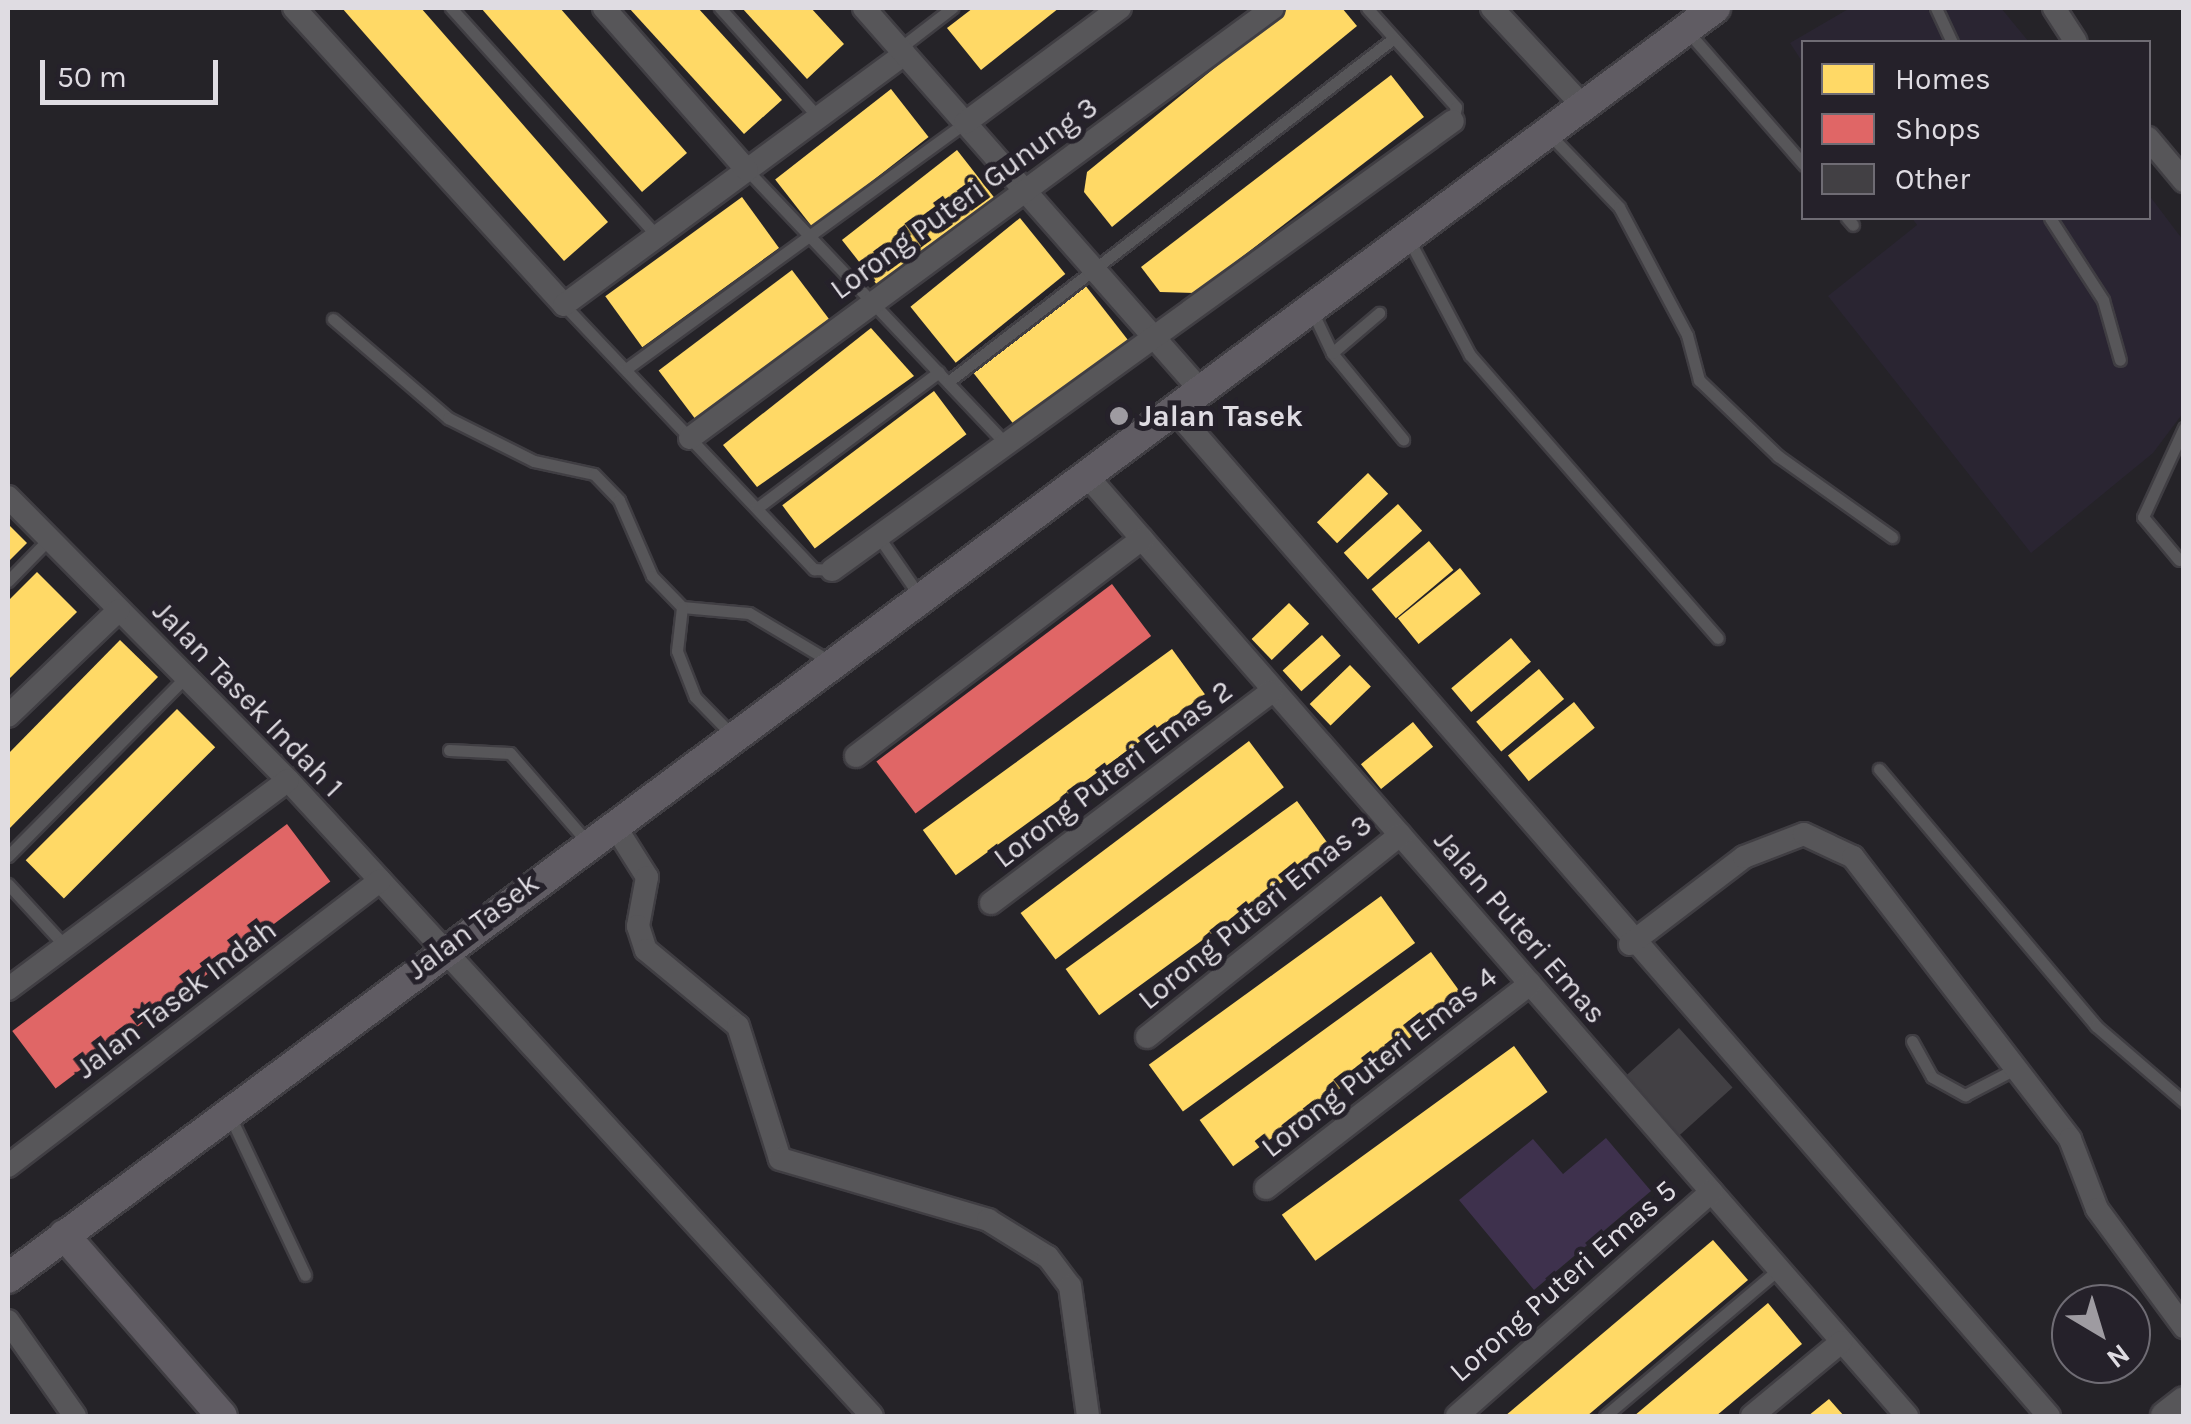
<!DOCTYPE html>
<style>
body{margin:0}
#map{position:relative;width:2191px;height:1424px;overflow:hidden;background:#252328;font-family:Karla,sans-serif}
div>[style]{position:absolute}
.built>*{inset:0;background:#2a2532}
.green>*{inset:0;background:#3e314d}
.homes>*{inset:0;background:#ffd966;transform-origin:0 0}
.shops>*{inset:0;background:#e06666;transform-origin:0 0}
.building>*{inset:0;background:#424044;transform-origin:0 0}
.roads{filter:drop-shadow(2px 0 #403e43) drop-shadow(-2px 0 #403e43) drop-shadow(0 2px #403e43) drop-shadow(0 -2px #403e43)}
.service>*{height:11px;margin:-5.5px;padding:0 5.5px;transform-origin:5.5px;border-radius:5.5px;background:#575659}
.minor>*{height:22px;margin:-11px;padding:0 11px;transform-origin:11px;border-radius:11px;background:#575659}
.tertiary>*{height:28px;margin:-14px;padding:0 14px;transform-origin:14px;border-radius:14px;background:#575659}
.secondary>*{height:30px;margin:-15px;padding:0 15px;transform-origin:15px;border-radius:15px;background:#605c63}
.dots>*{width:28px;height:28px;translate:-50% -50%;box-sizing:border-box;border:5px solid #25212a;border-radius:50%}
span{translate:-50% -50%;white-space:nowrap;text-align:center;line-height:1.15;-webkit-text-stroke:10px #25212a;paint-order:stroke}
.street-label{font-size:30px;color:#dfdce2}
.poi-label{font-size:30px;color:#dfdce2;font-weight:700}
.left{translate:0 -50%;text-align:left}
.frame{position:absolute;inset:0;border:10px solid #dfdce2;pointer-events:none}
.legend{position:absolute;left:1801px;top:40px;width:350px;height:180px;box-sizing:border-box;background:#25212a;border:2px solid #6f6c74;margin:0;padding:12px 18px;list-style:none;font-size:30px;color:#dfdce2}
.legend li{display:flex;align-items:center;gap:20px;height:50px}
.legend b{width:50px;border:2px solid #6f6c74}
.north{position:absolute;left:2051px;top:1284px;width:100px;height:100px;box-sizing:border-box;background:#25212a;border:2px solid #6f6c74;border-radius:50%;rotate:142deg;font-size:28px;font-weight:700;line-height:40px;text-align:center;color:#dfdce2}
.north::after{content:'';display:block;margin:auto;width:35px;height:45px;background:#9e9ba1;clip-path:polygon(50% 0,100% 100%,50% 72%,0 100%)}
.scale{position:absolute;left:40px;top:60px;width:178px;height:45px;box-sizing:border-box;border:5px solid #dfdce2;border-top:0;padding-left:12px;font-size:30px;line-height:35px;white-space:nowrap;color:#dfdce2;-webkit-text-stroke:8px #25212a;paint-order:stroke}
</style>
<div id="map">
<div class="built">
<i style="clip-path:polygon(1850px 8px,2001px 8px,2029px 42px,1804px 42px,1803px 63px,1790px 43px)"></i>
<i style="clip-path:polygon(2149px 195px,2183px 240px,2183px 413px,2153px 453px,2031px 553px,1828px 296px,1917px 225px,1912px 218px,2148px 218px)"></i>
</div>
<div class="green">
<i style="clip-path:polygon(1606px 1138px,1651px 1191px,1534px 1290px,1459px 1200px,1533px 1139px,1563px 1174px)"></i>
</div>
<div class="homes">
<i style="clip-path:polygon(342px 8px,421px 8px,608px 222px,564px 261px)"></i>
<i style="clip-path:polygon(481px 8px,560px 8px,687px 153px,642px 192px)"></i>
<i style="clip-path:polygon(629px 8px,698px 8px,782px 100px,744px 134px)"></i>
<i style="clip-path:polygon(742px 8px,811px 8px,844px 44px,807px 79px)"></i>
<i style="clip-path:polygon(973px 8px,1059px 8px,981px 70px,947px 28px)"></i>
<i style="clip-path:polygon(1288px 8px,1342px 8px,1357px 26px,1112px 227px,1084px 192px,1087px 172px)"></i>
<i style="clip-path:polygon(1391px 75px,1424px 117px,1195px 293px,1160px 292px,1141px 267px)"></i>
<i style="left:891px;top:89px;width:61px;height:147px;rotate:52deg"></i>
<i style="left:957px;top:150px;width:61px;height:146px;rotate:52deg"></i>
<i style="left:742px;top:197px;width:63px;height:169px;rotate:54deg"></i>
<i style="left:1020px;top:218px;width:72px;height:141px;rotate:51deg"></i>
<i style="left:792px;top:270px;width:64px;height:167px;rotate:53deg"></i>
<i style="left:1085px;top:285px;width:71px;height:142px;rotate:52deg"></i>
<i style="clip-path:polygon(871px 328px,914px 376px,757px 487px,723px 445px)"></i>
<i style="left:934px;top:391px;width:54px;height:190px;rotate:53deg"></i>
<i style="left:1368px;top:473px;width:29px;height:71px;rotate:46deg"></i>
<i style="left:1398px;top:504px;width:36px;height:73px;rotate:48deg"></i>
<i style="clip-path:polygon(8px 524px,27px 543px,8px 562px)"></i>
<i style="left:1429px;top:541px;width:38px;height:75px;rotate:50deg"></i>
<i style="left:1460px;top:568px;width:33px;height:80px;rotate:51deg"></i>
<i style="clip-path:polygon(37px 572px,77px 612px,8px 680px,8px 601px)"></i>
<i style="left:1289px;top:603px;width:29px;height:52px;rotate:46deg"></i>
<i style="left:1322px;top:635px;width:28px;height:53px;rotate:48deg"></i>
<i style="left:1511px;top:638px;width:31px;height:78px;rotate:50deg"></i>
<i style="clip-path:polygon(120px 640px,158px 677px,8px 830px,8px 754px)"></i>
<i style="left:1172px;top:649px;width:56px;height:308px;rotate:54deg"></i>
<i style="left:1350px;top:665px;width:30px;height:56px;rotate:46deg"></i>
<i style="left:1539px;top:669px;width:39px;height:82px;rotate:50deg"></i>
<i style="left:1574px;top:702px;width:33px;height:85px;rotate:51deg"></i>
<i style="left:177px;top:709px;width:54px;height:214px;rotate:45deg"></i>
<i style="left:1413px;top:722px;width:32px;height:67px;rotate:51deg"></i>
<i style="left:1249px;top:741px;width:58px;height:286px;rotate:53deg"></i>
<i style="left:1297px;top:801px;width:57px;height:286px;rotate:54deg"></i>
<i style="left:1381px;top:896px;width:58px;height:287px;rotate:54deg"></i>
<i style="left:1431px;top:952px;width:57px;height:286px;rotate:54deg"></i>
<i style="left:1514px;top:1046px;width:57px;height:287px;rotate:54deg"></i>
<i style="clip-path:polygon(1713px 1240px,1748px 1280px,1587px 1416px,1505px 1416px)"></i>
<i style="clip-path:polygon(1768px 1303px,1802px 1344px,1716px 1416px,1634px 1416px)"></i>
<i style="clip-path:polygon(1829px 1399px,1844px 1416px,1808px 1416px)"></i>
</div>
<div class="shops">
<i style="left:1112px;top:584px;width:65px;height:295px;rotate:53deg"></i>
<i style="left:287px;top:824px;width:72px;height:344px;rotate:53deg"></i>
</div>
<div class="building">
<i style="left:1679px;top:1028px;width:80px;height:74px;rotate:48deg"></i>
</div>
<div class="roads">
<div class="service">
<i style="left:451px;top:8px;width:307px;rotate:47.9deg"></i>
<i style="left:720px;top:8px;width:147px;rotate:48deg"></i>
<i style="left:1367px;top:8px;width:133px;rotate:48deg"></i>
<i style="left:1456px;top:107px;width:14px;rotate:102deg"></i>
<i style="left:1936px;top:8px;width:38px;rotate:65deg"></i>
<i style="left:1689px;top:33px;width:175px;rotate:48.9deg"></i>
<i style="left:900px;top:48px;width:66px;rotate:-37.6deg"></i>
<i style="left:1550px;top:135px;width:100px;rotate:46.2deg"></i>
<i style="left:1619px;top:207px;width:145px;rotate:62deg"></i>
<i style="left:1687px;top:335px;width:47px;rotate:75.1deg"></i>
<i style="left:1699px;top:380px;width:110px;rotate:43.9deg"></i>
<i style="left:1778px;top:456px;width:140px;rotate:35.4deg"></i>
<i style="left:747px;top:170px;width:377px;rotate:46.6deg"></i>
<i style="left:1847px;top:218px;width:9px;rotate:49deg"></i>
<i style="left:2050px;top:218px;width:98px;rotate:57.1deg"></i>
<i style="left:2103px;top:300px;width:62px;rotate:74.2deg"></i>
<i style="left:1408px;top:238px;width:132px;rotate:62.1deg"></i>
<i style="left:1470px;top:355px;width:376px;rotate:48.8deg"></i>
<i style="left:564px;top:305px;width:364px;rotate:46.6deg"></i>
<i style="left:814px;top:569px;width:18px;rotate:3deg"></i>
<i style="left:1312px;top:311px;width:47px;rotate:64.5deg"></i>
<i style="left:1332px;top:353px;width:112px;rotate:50.5deg"></i>
<i style="left:333px;top:319px;width:152px;rotate:40.7deg"></i>
<i style="left:448px;top:418px;width:96px;rotate:26.6deg"></i>
<i style="left:534px;top:461px;width:61px;rotate:12.2deg"></i>
<i style="left:594px;top:474px;width:36px;rotate:46deg"></i>
<i style="left:619px;top:500px;width:83px;rotate:66.5deg"></i>
<i style="left:652px;top:576px;width:43px;rotate:45.9deg"></i>
<i style="left:682px;top:607px;width:67px;rotate:5.1deg"></i>
<i style="left:749px;top:613px;width:98px;rotate:30.8deg"></i>
<i style="left:1332px;top:353px;width:62px;rotate:-40.4deg"></i>
<i style="left:626px;top:369px;width:419px;rotate:-36deg"></i>
<i style="left:948px;top:382px;width:563px;rotate:-37.64deg"></i>
<i style="left:757px;top:508px;width:227px;rotate:-36.8deg"></i>
<i style="left:878px;top:536px;width:75px;rotate:55.3deg"></i>
<i style="left:2179px;top:560px;width:56px;rotate:-129.9deg"></i>
<i style="left:2143px;top:517px;width:98px;rotate:-65.3deg"></i>
<i style="left:8px;top:581px;width:59px;rotate:-45.7deg"></i>
<i style="left:682px;top:607px;width:44px;rotate:96.5deg"></i>
<i style="left:677px;top:651px;width:49px;rotate:68.6deg"></i>
<i style="left:695px;top:697px;width:54px;rotate:45.7deg"></i>
<i style="left:449px;top:750px;width:61px;rotate:2.8deg"></i>
<i style="left:510px;top:753px;width:118px;rotate:49.1deg"></i>
<i style="left:1879px;top:769px;width:336px;rotate:49.8deg"></i>
<i style="left:2096px;top:1026px;width:116px;rotate:40.8deg"></i>
<i style="left:8px;top:856px;width:252px;rotate:-45.2deg"></i>
<i style="left:8px;top:884px;width:84px;rotate:47.4deg"></i>
<i style="left:1912px;top:1041px;width:41px;rotate:60.9deg"></i>
<i style="left:1932px;top:1077px;width:38px;rotate:29deg"></i>
<i style="left:1965px;top:1095px;width:56px;rotate:-27.5deg"></i>
<i style="left:229px;top:1114px;width:178px;rotate:64.7deg"></i>
<i style="left:1605px;top:1416px;width:226px;rotate:-40.2deg"></i>
</div>
<div class="minor">
<i style="left:294px;top:8px;width:401px;rotate:47.7deg"></i>
<i style="left:564px;top:305px;width:423px;rotate:-36.4deg"></i>
<i style="left:604px;top:8px;width:216px;rotate:48.6deg"></i>
<i style="left:864px;top:8px;width:513px;rotate:48.64deg"></i>
<i style="left:1492px;top:8px;width:132px;rotate:47.1deg"></i>
<i style="left:2054px;top:8px;width:40px;rotate:57.1deg"></i>
<i style="left:965px;top:123px;width:193px;rotate:-36.6deg"></i>
<i style="left:2148px;top:138px;width:56px;rotate:50.1deg"></i>
<i style="left:1177px;top:413px;width:1329px;rotate:49deg"></i>
<i style="left:690px;top:438px;width:724px;rotate:-36.41deg"></i>
<i style="left:1088px;top:477px;width:1246px;rotate:48.9deg"></i>
<i style="left:8px;top:497px;width:398px;rotate:45.3deg"></i>
<i style="left:288px;top:780px;width:863px;rotate:47.44deg"></i>
<i style="left:832px;top:570px;width:766px;rotate:-35.87deg"></i>
<i style="left:8px;top:716px;width:153px;rotate:-43.7deg"></i>
<i style="left:856px;top:756px;width:359px;rotate:-37.2deg"></i>
<i style="left:613px;top:823px;width:64px;rotate:57.8deg"></i>
<i style="left:647px;top:877px;width:50px;rotate:100.4deg"></i>
<i style="left:638px;top:926px;width:25px;rotate:72deg"></i>
<i style="left:646px;top:950px;width:119px;rotate:39.6deg"></i>
<i style="left:738px;top:1026px;width:139px;rotate:72.5deg"></i>
<i style="left:780px;top:1159px;width:217px;rotate:16.3deg"></i>
<i style="left:988px;top:1220px;width:70px;rotate:31.7deg"></i>
<i style="left:1048px;top:1257px;width:36px;rotate:53deg"></i>
<i style="left:1070px;top:1286px;width:131px;rotate:82.1deg"></i>
<i style="left:991px;top:903px;width:351px;rotate:-37deg"></i>
<i style="left:1630px;top:944px;width:143px;rotate:-37.3deg"></i>
<i style="left:1744px;top:857px;width:64px;rotate:-21deg"></i>
<i style="left:1804px;top:834px;width:54px;rotate:25.1deg"></i>
<i style="left:1853px;top:857px;width:356px;rotate:52.4deg"></i>
<i style="left:2070px;top:1139px;width:75px;rotate:68.9deg"></i>
<i style="left:2097px;top:1209px;width:147px;rotate:53.6deg"></i>
<i style="left:8px;top:989px;width:349px;rotate:-36.7deg"></i>
<i style="left:1147px;top:1037px;width:324px;rotate:-38.6deg"></i>
<i style="left:8px;top:1166px;width:469px;rotate:-37.5deg"></i>
<i style="left:1266px;top:1188px;width:334px;rotate:-37.7deg"></i>
<i style="left:8px;top:1321px;width:116px;rotate:54.8deg"></i>
<i style="left:1457px;top:1416px;width:339px;rotate:-41.4deg"></i>
<i style="left:1752px;top:1416px;width:116px;rotate:-39.7deg"></i>
</div>
<div class="tertiary">
<i style="left:2165px;top:1416px;width:24px;rotate:-38deg"></i>
</div>
<div class="secondary">
<i style="left:64px;top:1235px;width:240px;rotate:48.9deg"></i>
<i style="left:8px;top:1278px;width:2128px;rotate:-36.65deg"></i>
</div>
</div>
<div class="dots">
<i style="left:1119px;top:416px;background:#9e9ba1"></i>
</div>
<div class="street-label">
<span style="left:964px;top:198px;rotate:-36deg">Lorong Puteri Gunung 3</span>
<span style="left:248px;top:699px;rotate:46deg">Jalan Tasek Indah 1</span>
<span style="left:1113px;top:774px;rotate:-37deg">Lorong Puteri Emas 2</span>
<span style="left:1255px;top:912px;rotate:-39deg">Lorong Puteri Emas 3</span>
<span style="left:473px;top:926px;rotate:-37deg">Jalan Tasek</span>
<span style="left:1520px;top:927px;rotate:49deg">Jalan Puteri Emas</span>
<span style="left:176px;top:999px;rotate:-37deg">Jalan Tasek Indah</span>
<span style="left:1379px;top:1062px;rotate:-38deg">Lorong Puteri Emas 4</span>
<span style="left:1563px;top:1281px;rotate:-41deg">Lorong Puteri Emas 5</span>
</div>
<div class="poi-label">
<span class="left" style="left:1139px;top:416px">Jalan Tasek</span>
</div>
<div class="frame"></div>
<ul class="legend">
<li><b style="height:28px;background:#ffd966"></b>Homes</li>
<li><b style="height:28px;background:#e06666"></b>Shops</li>
<li><b style="height:28px;background:#424044"></b>Other</li>
</ul>
<div class="north">N</div>
<div class="scale">50 m</div>
</div>
